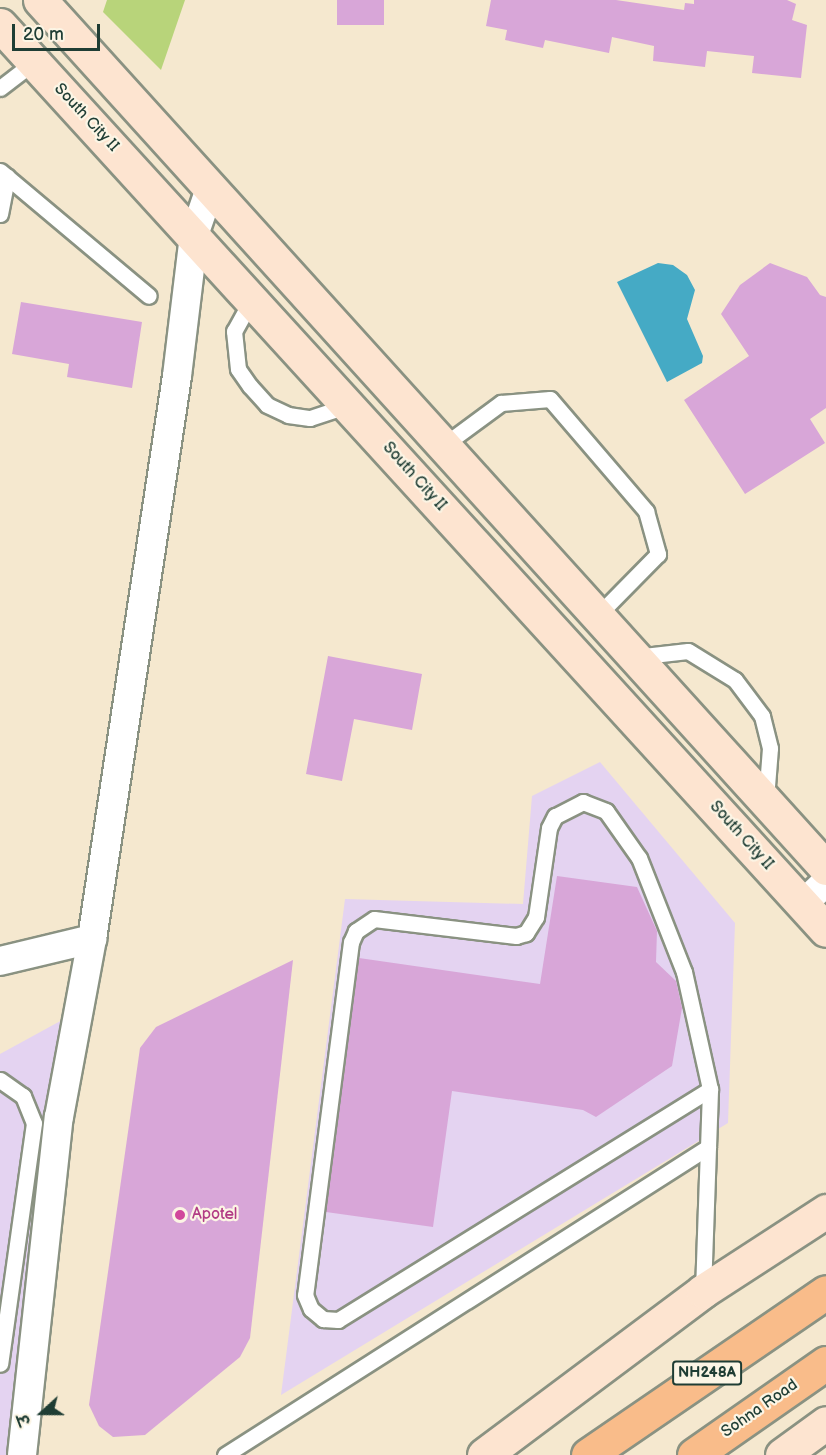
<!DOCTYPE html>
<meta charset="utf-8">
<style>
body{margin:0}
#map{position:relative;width:826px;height:1455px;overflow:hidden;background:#f5e8cf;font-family:"Balsamiq Sans","Playpen Sans Deva",sans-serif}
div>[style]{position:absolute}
.built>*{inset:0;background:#e4d3f1}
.green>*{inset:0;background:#b8d47a}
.water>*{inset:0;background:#45aac5}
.building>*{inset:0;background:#d8a6d8;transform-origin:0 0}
.roads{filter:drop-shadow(2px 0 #8a9282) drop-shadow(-2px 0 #8a9282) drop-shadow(0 2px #8a9282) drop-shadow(0 -2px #8a9282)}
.service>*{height:15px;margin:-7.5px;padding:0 7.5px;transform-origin:7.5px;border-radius:7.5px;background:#fff}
.minor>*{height:28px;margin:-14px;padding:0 14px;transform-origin:14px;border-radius:14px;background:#fff}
.secondary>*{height:33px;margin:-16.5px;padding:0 16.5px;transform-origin:16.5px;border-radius:16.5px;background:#fde4d0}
.trunk>*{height:33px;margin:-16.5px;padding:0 16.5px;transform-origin:16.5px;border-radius:16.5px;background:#f9bc8a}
.dots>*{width:16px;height:16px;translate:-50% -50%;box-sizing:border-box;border:3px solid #fcf5e5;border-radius:50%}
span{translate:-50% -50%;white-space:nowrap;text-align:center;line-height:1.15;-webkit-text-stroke:4.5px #fcf5e5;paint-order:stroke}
.shield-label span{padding:2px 4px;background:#fcf5e5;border:2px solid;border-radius:4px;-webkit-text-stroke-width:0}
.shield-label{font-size:15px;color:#1f3d34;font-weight:700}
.street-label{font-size:16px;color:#1f3d34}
.hotel-label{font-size:16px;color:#b23c85}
.left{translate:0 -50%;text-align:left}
.north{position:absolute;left:12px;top:1383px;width:60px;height:60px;-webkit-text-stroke:4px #fcf5e5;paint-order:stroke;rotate:249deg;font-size:16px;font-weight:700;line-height:24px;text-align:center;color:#1f3d34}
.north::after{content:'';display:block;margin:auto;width:21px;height:27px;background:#1f3d34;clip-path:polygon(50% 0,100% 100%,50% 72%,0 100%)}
.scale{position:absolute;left:12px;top:24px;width:88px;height:27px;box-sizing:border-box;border:3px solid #1f3d34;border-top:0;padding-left:8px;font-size:18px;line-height:21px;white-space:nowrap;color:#1f3d34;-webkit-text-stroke:4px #fcf5e5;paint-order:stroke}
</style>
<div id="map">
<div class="built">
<i style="clip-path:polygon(600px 762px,735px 923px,728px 1123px,281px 1395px,345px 899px,523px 904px,532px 796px)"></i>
<i style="clip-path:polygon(75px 1013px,20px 1455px,0 1455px,0 1054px)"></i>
</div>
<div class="green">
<i style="clip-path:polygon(107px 0,185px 0,161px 70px,103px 12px)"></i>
</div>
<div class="water">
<i style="clip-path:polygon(658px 263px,673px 265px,687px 275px,695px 290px,687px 319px,703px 356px,702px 363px,667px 382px,617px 282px)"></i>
</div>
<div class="building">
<i style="left:337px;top:0;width:47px;height:25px"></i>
<i style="clip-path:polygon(491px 0,616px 0,684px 10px,685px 3px,694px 4px,694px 0,787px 0,796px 4px,792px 20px,807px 25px,801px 78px,752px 73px,754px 56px,707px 51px,705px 67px,653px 61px,654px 46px,612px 37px,609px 53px,545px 40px,543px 48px,505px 40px,507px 30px,486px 26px)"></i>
<i style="clip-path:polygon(770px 263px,807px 277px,820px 295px,826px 297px,826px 408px,810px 419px,825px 443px,745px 494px,684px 400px,749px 356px,721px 314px,740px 285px)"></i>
<i style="clip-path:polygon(21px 302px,142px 322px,132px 388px,67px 377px,69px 364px,12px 354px)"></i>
<i style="clip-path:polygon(328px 656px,422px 674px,412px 730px,354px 719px,342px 781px,306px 774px)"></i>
<i style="clip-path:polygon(557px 876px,637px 887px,657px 931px,656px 962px,676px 981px,682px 1008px,672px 1066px,596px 1117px,583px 1110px,452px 1091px,433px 1227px,326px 1212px,359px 958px,540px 984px)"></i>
<i style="clip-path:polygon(293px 960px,250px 1338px,240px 1357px,145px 1435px,113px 1437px,99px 1426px,89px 1405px,140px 1048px,156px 1027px)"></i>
</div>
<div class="roads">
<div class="service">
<i style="left:0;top:88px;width:43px;rotate:-37.4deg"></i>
<i style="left:0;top:171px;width:194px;rotate:40deg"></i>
<i style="left:0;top:214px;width:38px;rotate:-79deg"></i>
<i style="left:252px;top:299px;width:37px;rotate:119deg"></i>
<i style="left:234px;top:331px;width:38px;rotate:84deg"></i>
<i style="left:238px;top:369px;width:21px;rotate:55deg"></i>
<i style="left:250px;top:386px;width:25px;rotate:48deg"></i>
<i style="left:267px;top:405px;width:23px;rotate:25deg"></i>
<i style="left:288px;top:415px;width:22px;rotate:8deg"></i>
<i style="left:310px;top:418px;width:41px;rotate:-18.4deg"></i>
<i style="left:444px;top:445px;width:71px;rotate:-36.4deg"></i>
<i style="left:501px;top:403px;width:49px;rotate:-4.7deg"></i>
<i style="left:550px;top:399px;width:148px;rotate:49.4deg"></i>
<i style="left:646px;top:511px;width:45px;rotate:74.4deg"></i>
<i style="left:658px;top:554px;width:86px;rotate:134.5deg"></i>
<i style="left:635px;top:657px;width:53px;rotate:-6.5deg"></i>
<i style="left:688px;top:651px;width:55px;rotate:31.7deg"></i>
<i style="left:735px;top:680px;width:45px;rotate:53.1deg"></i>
<i style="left:762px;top:716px;width:33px;rotate:76deg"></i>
<i style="left:770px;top:748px;width:51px;rotate:94.5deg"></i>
<i style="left:0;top:1080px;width:28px;rotate:35deg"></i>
<i style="left:23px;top:1096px;width:29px;rotate:68deg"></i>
<i style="left:34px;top:1123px;width:243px;rotate:98deg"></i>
<i style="left:703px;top:1291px;width:202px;rotate:-88deg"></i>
<i style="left:710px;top:1089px;width:120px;rotate:-102.5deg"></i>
<i style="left:684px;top:972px;width:123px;rotate:-111.5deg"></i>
<i style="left:639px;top:858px;width:57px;rotate:-125.1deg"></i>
<i style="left:606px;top:811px;width:25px;rotate:-159deg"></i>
<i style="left:583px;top:802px;width:31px;rotate:153deg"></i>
<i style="left:555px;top:816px;width:13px;rotate:117deg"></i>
<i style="left:549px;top:828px;width:90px;rotate:98.3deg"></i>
<i style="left:536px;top:917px;width:19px;rotate:122deg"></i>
<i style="left:526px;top:933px;width:10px;rotate:163deg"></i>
<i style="left:516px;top:936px;width:143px;rotate:-173.2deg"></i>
<i style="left:374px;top:919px;width:22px;rotate:146deg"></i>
<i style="left:356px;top:931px;width:12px;rotate:114deg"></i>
<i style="left:351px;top:942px;width:356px;rotate:97.4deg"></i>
<i style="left:305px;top:1295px;width:15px;rotate:67deg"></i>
<i style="left:311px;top:1309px;width:16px;rotate:40deg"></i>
<i style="left:323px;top:1319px;width:15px;rotate:4deg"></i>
<i style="left:338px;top:1320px;width:438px;rotate:-31.8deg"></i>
<i style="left:225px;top:1455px;width:573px;rotate:-32.52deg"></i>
</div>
<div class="minor">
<i style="left:803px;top:904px;width:32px;rotate:-44deg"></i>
<i style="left:0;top:961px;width:95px;rotate:-13.4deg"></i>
<i style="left:22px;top:1455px;width:340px;rotate:-83.8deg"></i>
<i style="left:59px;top:1117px;width:181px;rotate:-79.5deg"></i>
<i style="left:92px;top:939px;width:569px;rotate:-81.41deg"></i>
<i style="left:177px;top:376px;width:142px;rotate:-83.1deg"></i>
<i style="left:194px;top:235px;width:52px;rotate:-70.9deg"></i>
</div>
<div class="secondary">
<i style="left:40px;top:0;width:1171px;rotate:47.84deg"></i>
<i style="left:0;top:25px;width:1225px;rotate:47.61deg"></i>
<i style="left:484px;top:1455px;width:274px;rotate:-36.8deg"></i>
<i style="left:703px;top:1291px;width:147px;rotate:-33deg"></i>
<i style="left:782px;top:1455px;width:54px;rotate:-36deg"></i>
</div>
<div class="trunk">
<i style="left:588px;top:1455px;width:288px;rotate:-34.4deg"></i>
<i style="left:694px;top:1455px;width:161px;rotate:-34.9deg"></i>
</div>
</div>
<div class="dots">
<i style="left:180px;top:1215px;background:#d1479c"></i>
</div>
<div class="shield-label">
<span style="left:707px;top:1373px">NH248A</span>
</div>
<div class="street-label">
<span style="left:86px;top:118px;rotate:47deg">South City II</span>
<span style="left:414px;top:477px;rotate:48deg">South City II</span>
<span style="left:741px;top:836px;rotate:48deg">South City II</span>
<span style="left:760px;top:1409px;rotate:-35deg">Sohna Road</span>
</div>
<div class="hotel-label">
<span class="left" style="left:192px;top:1215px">Apotel</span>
</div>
<div class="north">उ</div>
<div class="scale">20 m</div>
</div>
